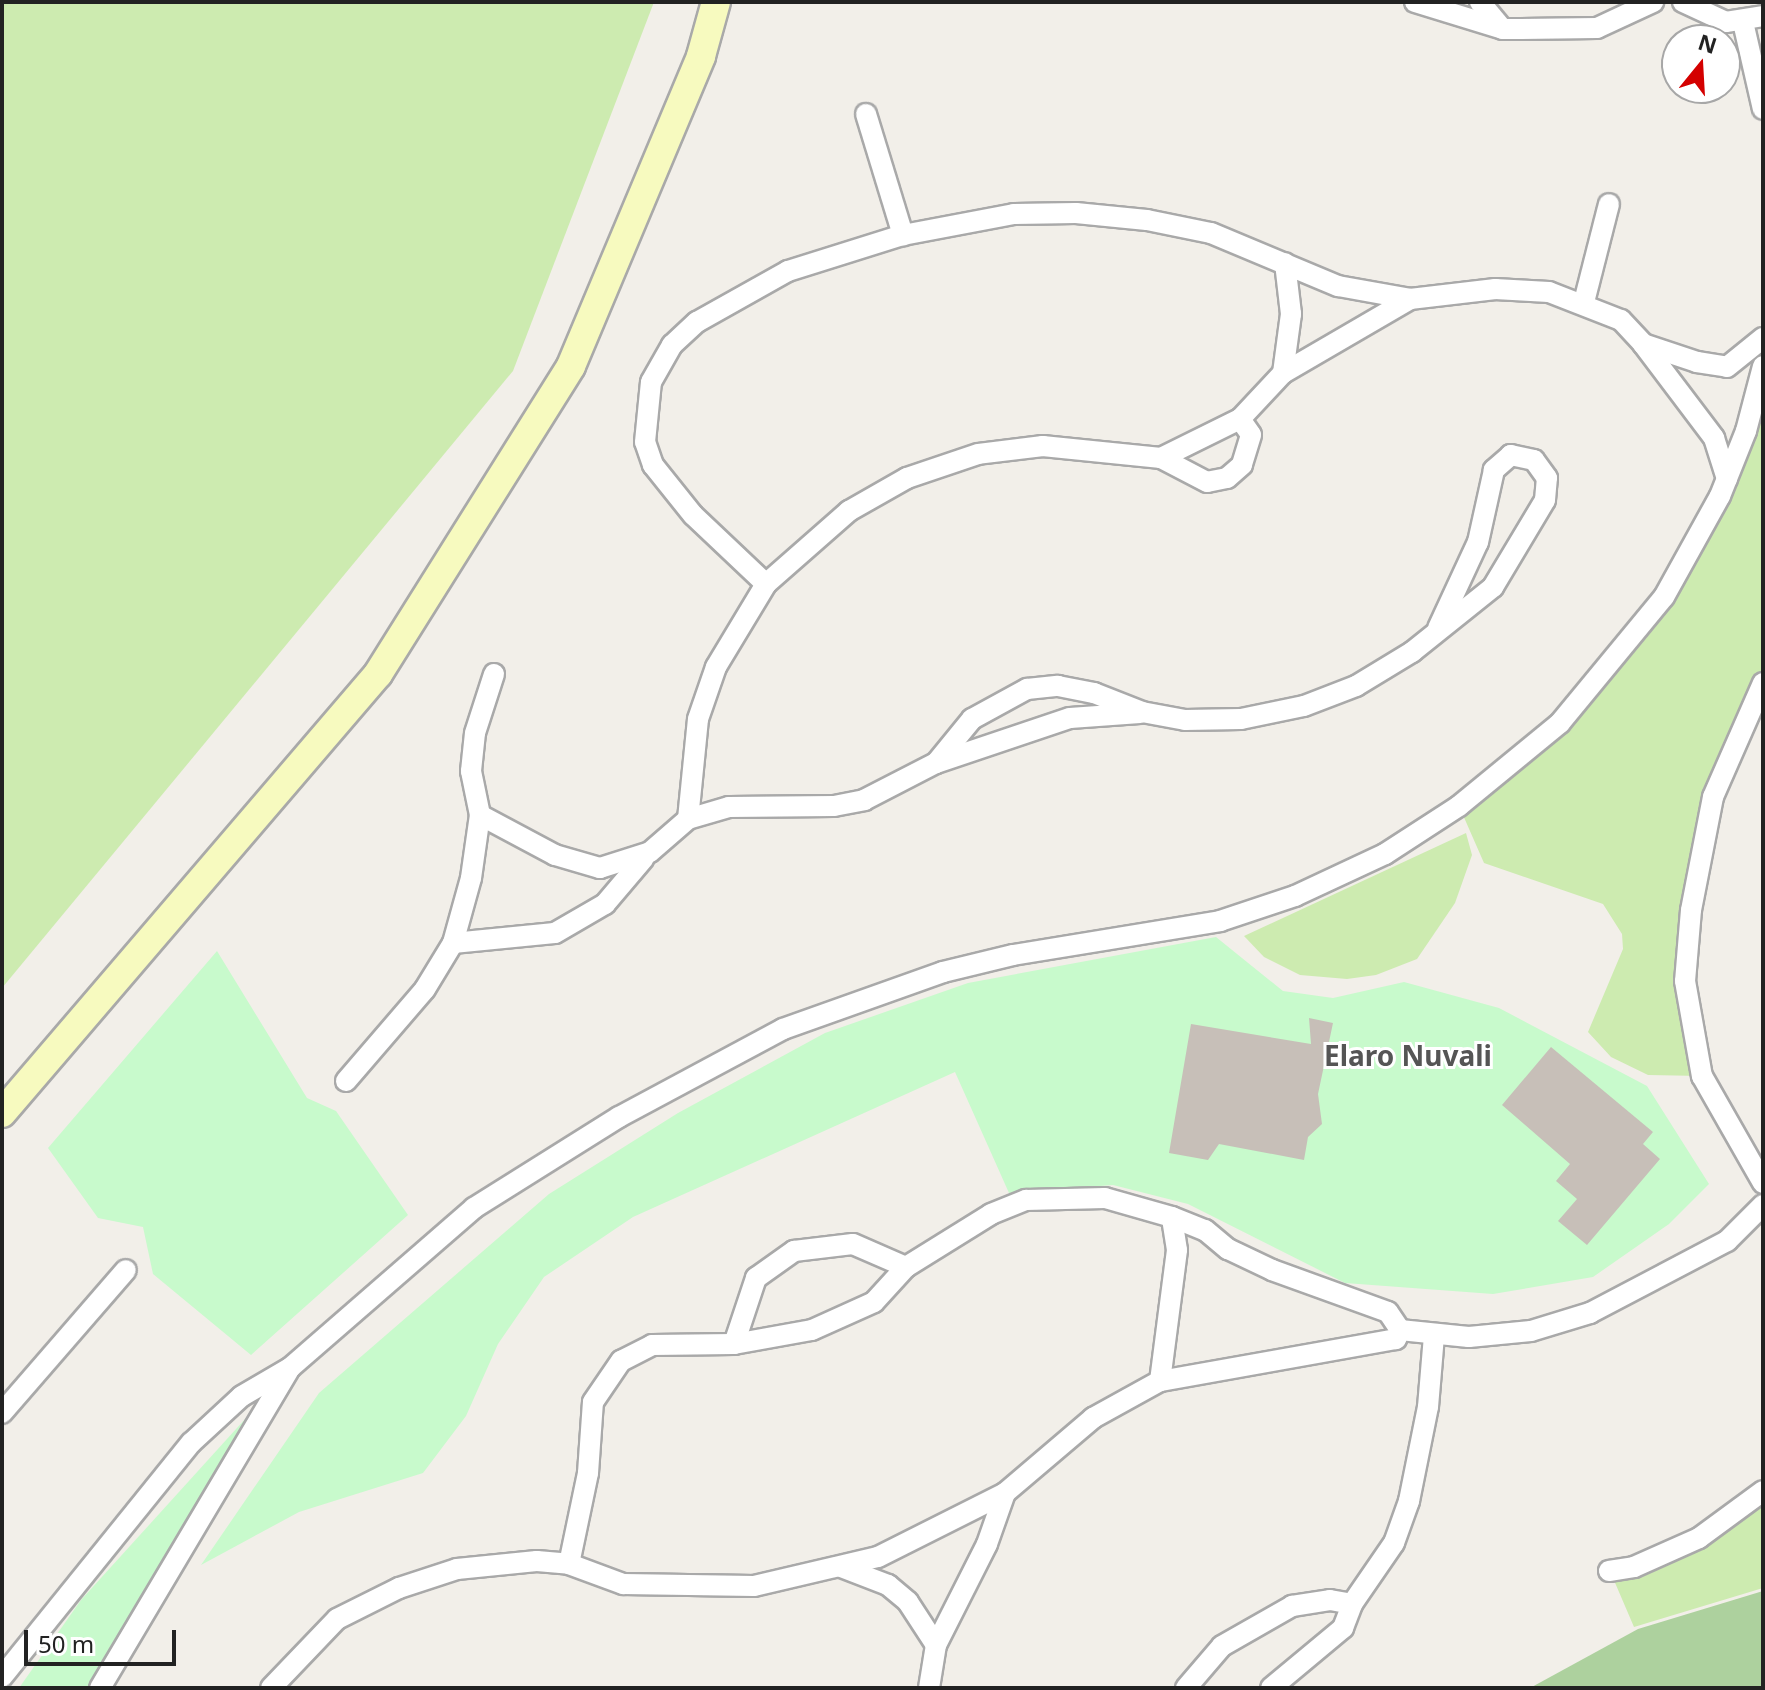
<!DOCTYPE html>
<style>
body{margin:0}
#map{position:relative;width:1765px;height:1690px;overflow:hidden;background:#f2efe9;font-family:"Noto Sans",sans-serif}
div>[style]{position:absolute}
.grass>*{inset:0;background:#cdebb0}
.forest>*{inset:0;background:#add19e}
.park>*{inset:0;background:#c8facc}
.building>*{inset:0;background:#c7bfb8}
.roads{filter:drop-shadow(2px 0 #a9a9a9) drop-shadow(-2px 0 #a9a9a9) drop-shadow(0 2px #a9a9a9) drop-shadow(0 -2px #a9a9a9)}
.street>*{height:20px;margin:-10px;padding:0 10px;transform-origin:10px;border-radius:10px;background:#fff}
.secondary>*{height:28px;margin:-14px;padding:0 14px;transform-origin:14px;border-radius:14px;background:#f7fabf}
span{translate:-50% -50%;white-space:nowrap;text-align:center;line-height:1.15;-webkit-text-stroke:6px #fff;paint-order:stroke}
.neighbourhood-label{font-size:28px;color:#555;font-weight:700}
.frame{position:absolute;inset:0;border:4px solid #222;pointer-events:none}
.north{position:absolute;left:1661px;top:24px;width:80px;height:80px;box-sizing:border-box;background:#fff;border:2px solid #a7a7a7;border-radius:50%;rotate:18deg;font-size:22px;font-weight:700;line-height:32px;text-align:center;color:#222}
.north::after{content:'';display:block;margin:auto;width:28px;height:36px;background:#d40000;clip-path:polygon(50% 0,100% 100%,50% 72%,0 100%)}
.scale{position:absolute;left:24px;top:1630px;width:152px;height:36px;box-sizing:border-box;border:4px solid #222;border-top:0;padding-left:10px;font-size:24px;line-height:28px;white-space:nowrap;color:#222;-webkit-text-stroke:6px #fff;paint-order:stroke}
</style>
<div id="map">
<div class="grass">
<i style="clip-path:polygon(2px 2px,654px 2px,513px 371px,2px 988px)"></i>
<i style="clip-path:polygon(1763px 366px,1763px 683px,1713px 797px,1686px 948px,1702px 1076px,1648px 1075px,1611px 1057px,1588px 1032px,1623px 949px,1622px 934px,1603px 904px,1484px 863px,1459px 806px,1512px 767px,1692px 551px)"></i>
<i style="clip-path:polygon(1466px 833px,1472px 855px,1455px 903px,1417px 959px,1376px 975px,1347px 979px,1300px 975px,1264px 957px,1244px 936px)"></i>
<i style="clip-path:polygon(1763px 1503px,1763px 1588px,1634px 1627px,1613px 1578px,1703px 1545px)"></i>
</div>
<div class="forest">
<i style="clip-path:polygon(1763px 1591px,1763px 1688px,1530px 1688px,1638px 1629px)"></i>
</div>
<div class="park">
<i style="clip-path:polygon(1216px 937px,1283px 991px,1333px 998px,1404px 982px,1499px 1008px,1647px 1086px,1709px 1184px,1669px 1224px,1593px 1277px,1493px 1294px,1345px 1283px,1188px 1204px,1113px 1185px,1009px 1193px,955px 1072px,633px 1217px,544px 1277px,498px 1344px,466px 1416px,423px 1473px,299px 1512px,201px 1565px,319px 1393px,549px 1194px,678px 1113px,825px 1033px,968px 983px)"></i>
<i style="clip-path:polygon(217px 951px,307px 1098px,336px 1111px,408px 1215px,251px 1355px,153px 1274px,143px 1227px,98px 1218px,48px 1148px)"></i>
<i style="clip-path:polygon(257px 1406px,90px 1688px,19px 1688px,81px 1600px)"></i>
</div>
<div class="building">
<i style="clip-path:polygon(1309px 1018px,1333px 1023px,1318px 1094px,1322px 1124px,1308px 1137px,1304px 1160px,1219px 1144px,1208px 1160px,1169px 1153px,1191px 1024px,1311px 1044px)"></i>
<i style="clip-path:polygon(1551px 1047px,1653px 1132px,1643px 1144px,1660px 1159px,1587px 1245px,1558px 1221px,1577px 1199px,1556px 1181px,1570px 1164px,1502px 1105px)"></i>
</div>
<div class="roads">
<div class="street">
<i style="left:1415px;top:2px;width:92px;rotate:17.1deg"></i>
<i style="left:1480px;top:2px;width:35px;rotate:50deg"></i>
<i style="left:1503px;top:29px;width:18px"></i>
<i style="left:1521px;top:29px;width:76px;rotate:-0.8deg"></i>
<i style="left:1597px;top:28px;width:62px;rotate:-24.9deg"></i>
<i style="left:1683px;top:2px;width:47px;rotate:24.9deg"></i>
<i style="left:1726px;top:22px;width:37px;rotate:-9deg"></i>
<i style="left:1743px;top:22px;width:89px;rotate:77.1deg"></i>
<i style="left:866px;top:114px;width:127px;rotate:73deg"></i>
<i style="left:1584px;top:302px;width:101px;rotate:-75.7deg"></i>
<i style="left:1643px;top:344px;width:118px;rotate:52.9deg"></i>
<i style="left:1714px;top:438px;width:43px;rotate:72.4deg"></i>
<i style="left:1283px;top:373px;width:60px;rotate:-82.3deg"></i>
<i style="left:1291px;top:314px;width:51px;rotate:-96.7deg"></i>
<i style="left:1240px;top:419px;width:19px;rotate:55deg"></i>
<i style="left:1251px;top:435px;width:31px;rotate:107deg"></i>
<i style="left:1242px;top:465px;width:20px;rotate:139deg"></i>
<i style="left:1227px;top:478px;width:20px;rotate:169deg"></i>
<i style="left:1207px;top:482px;width:52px;rotate:-152.4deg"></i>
<i style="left:1161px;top:458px;width:119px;rotate:-174.2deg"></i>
<i style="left:1043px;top:446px;width:65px;rotate:173deg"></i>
<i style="left:978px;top:454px;width:75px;rotate:161.3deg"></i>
<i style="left:907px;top:478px;width:67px;rotate:150.4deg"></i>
<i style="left:849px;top:511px;width:111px;rotate:138.7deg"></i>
<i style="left:766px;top:584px;width:97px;rotate:121.1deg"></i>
<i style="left:716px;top:667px;width:55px;rotate:109.1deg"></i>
<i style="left:698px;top:719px;width:100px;rotate:95.7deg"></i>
<i style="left:688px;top:819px;width:43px;rotate:-16.3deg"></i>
<i style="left:729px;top:807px;width:105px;rotate:-0.5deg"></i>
<i style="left:834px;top:806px;width:31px;rotate:-11deg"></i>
<i style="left:864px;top:800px;width:81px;rotate:-27.2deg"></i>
<i style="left:936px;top:763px;width:57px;rotate:-50.7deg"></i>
<i style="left:972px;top:719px;width:63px;rotate:-28.6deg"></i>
<i style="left:1027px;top:689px;width:31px;rotate:-6deg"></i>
<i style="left:1058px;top:686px;width:37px;rotate:11deg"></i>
<i style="left:1094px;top:693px;width:52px;rotate:21.6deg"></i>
<i style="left:1142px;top:712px;width:44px;rotate:10.5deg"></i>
<i style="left:1185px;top:720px;width:56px;rotate:-1deg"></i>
<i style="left:1241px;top:719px;width:64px;rotate:-11.7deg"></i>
<i style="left:1304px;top:706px;width:56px;rotate:-21deg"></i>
<i style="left:1356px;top:686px;width:66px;rotate:-31.3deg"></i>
<i style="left:1412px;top:652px;width:104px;rotate:-38.7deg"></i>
<i style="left:1493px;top:587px;width:101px;rotate:-59.1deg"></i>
<i style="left:1545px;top:500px;width:22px;rotate:-85deg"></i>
<i style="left:1547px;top:478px;width:22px;rotate:-126deg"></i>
<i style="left:1534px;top:460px;width:24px;rotate:-168deg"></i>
<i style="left:1511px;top:455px;width:23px;rotate:139deg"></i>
<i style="left:1494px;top:470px;width:74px;rotate:102.5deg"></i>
<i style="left:1478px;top:542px;width:95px;rotate:114.9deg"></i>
<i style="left:1161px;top:458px;width:88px;rotate:-26.3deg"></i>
<i style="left:1240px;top:419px;width:63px;rotate:-46.9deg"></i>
<i style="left:1283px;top:373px;width:147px;rotate:-30.2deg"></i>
<i style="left:766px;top:584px;width:100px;rotate:-136.6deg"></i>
<i style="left:693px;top:515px;width:64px;rotate:-128.7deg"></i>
<i style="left:653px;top:465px;width:24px;rotate:-109deg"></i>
<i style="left:645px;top:442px;width:60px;rotate:-84.3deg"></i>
<i style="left:651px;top:382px;width:43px;rotate:-60.4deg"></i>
<i style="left:672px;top:345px;width:34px;rotate:-43deg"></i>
<i style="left:697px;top:322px;width:104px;rotate:-29.3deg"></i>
<i style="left:788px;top:271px;width:121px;rotate:-17.4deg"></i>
<i style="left:903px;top:235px;width:113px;rotate:-10.7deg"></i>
<i style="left:1014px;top:214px;width:62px;rotate:-0.9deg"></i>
<i style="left:1076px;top:213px;width:71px;rotate:5.6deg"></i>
<i style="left:1147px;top:220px;width:65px;rotate:11.5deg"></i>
<i style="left:1211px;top:233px;width:138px;rotate:22.7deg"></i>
<i style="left:1338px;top:286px;width:73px;rotate:10.2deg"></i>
<i style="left:1410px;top:299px;width:86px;rotate:-6.7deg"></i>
<i style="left:1495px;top:289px;width:54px;rotate:3.2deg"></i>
<i style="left:1549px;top:292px;width:77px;rotate:21.3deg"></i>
<i style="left:1621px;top:320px;width:33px;rotate:47deg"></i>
<i style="left:1643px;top:344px;width:57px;rotate:18.4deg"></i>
<i style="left:1697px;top:362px;width:30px;rotate:9deg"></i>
<i style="left:1727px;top:367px;width:46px;rotate:-38.9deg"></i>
<i style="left:1763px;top:683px;width:124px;rotate:113.7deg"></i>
<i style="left:1713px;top:797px;width:115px;rotate:101deg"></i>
<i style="left:1691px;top:910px;width:71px;rotate:94.8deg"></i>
<i style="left:1685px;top:981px;width:97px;rotate:79.9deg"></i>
<i style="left:1702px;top:1076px;width:123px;rotate:60.3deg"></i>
<i style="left:936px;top:763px;width:141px;rotate:-18.6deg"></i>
<i style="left:1070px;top:718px;width:70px;rotate:-4.1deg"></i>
<i style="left:480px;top:815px;width:85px;rotate:28.1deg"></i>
<i style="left:555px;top:855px;width:47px;rotate:16.1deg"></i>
<i style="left:600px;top:868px;width:52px;rotate:-17.7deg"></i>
<i style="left:650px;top:852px;width:50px;rotate:-41deg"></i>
<i style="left:453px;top:943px;width:102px;rotate:-5.6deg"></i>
<i style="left:555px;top:933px;width:58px;rotate:-30.1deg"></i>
<i style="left:605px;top:904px;width:60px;rotate:-49.7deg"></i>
<i style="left:346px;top:1081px;width:121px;rotate:-49.3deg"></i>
<i style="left:425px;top:989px;width:54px;rotate:-58.7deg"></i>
<i style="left:453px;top:943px;width:67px;rotate:-74.5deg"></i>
<i style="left:471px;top:878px;width:64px;rotate:-81.9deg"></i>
<i style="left:480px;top:815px;width:45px;rotate:-101.6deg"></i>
<i style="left:471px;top:771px;width:38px;rotate:-84deg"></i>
<i style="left:475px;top:733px;width:62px;rotate:-72.1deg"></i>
<i style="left:1172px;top:1217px;width:35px;rotate:22deg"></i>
<i style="left:1205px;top:1230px;width:30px;rotate:40deg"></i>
<i style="left:1228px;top:1249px;width:49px;rotate:25.5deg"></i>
<i style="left:1272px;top:1270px;width:123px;rotate:19.9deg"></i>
<i style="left:1388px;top:1312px;width:22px;rotate:56deg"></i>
<i style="left:1400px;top:1330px;width:10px;rotate:114deg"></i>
<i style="left:1396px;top:1339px;width:240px;rotate:169.9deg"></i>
<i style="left:1160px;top:1381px;width:132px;rotate:-82.6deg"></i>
<i style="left:1177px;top:1250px;width:33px;rotate:-99deg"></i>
<i style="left:1400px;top:1330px;width:69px;rotate:5.8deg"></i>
<i style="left:1469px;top:1337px;width:62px;rotate:-5.5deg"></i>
<i style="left:1531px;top:1331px;width:62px;rotate:-17deg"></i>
<i style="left:1590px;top:1313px;width:155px;rotate:-27.7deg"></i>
<i style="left:1727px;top:1241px;width:51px;rotate:-45deg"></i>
<i style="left:734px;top:1344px;width:70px;rotate:-71.6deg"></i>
<i style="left:756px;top:1278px;width:47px;rotate:-35.4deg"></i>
<i style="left:794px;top:1251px;width:59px;rotate:-6.8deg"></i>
<i style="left:853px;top:1244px;width:58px;rotate:23.5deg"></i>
<i style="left:2px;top:1413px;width:189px;rotate:-49.1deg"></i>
<i style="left:569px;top:1564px;width:93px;rotate:-78.2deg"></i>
<i style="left:588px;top:1473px;width:71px;rotate:-86deg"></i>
<i style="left:593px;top:1402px;width:50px;rotate:-55.7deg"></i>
<i style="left:621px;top:1361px;width:35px;rotate:-27deg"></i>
<i style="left:652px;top:1345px;width:82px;rotate:-0.7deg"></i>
<i style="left:734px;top:1344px;width:79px;rotate:-10.2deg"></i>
<i style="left:812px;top:1330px;width:68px;rotate:-24.3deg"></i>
<i style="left:874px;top:1302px;width:47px;rotate:-47.6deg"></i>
<i style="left:906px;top:1267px;width:100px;rotate:-31.9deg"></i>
<i style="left:991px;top:1214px;width:38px;rotate:-22deg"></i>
<i style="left:1026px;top:1200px;width:79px;rotate:-1.5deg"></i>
<i style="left:1105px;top:1198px;width:70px;rotate:15.8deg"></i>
<i style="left:841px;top:1567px;width:50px;rotate:21deg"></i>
<i style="left:888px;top:1585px;width:26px;rotate:40deg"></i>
<i style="left:908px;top:1602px;width:51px;rotate:56.9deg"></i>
<i style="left:1609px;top:1571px;width:25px;rotate:-9deg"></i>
<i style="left:1634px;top:1567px;width:71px;rotate:-24deg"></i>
<i style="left:1699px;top:1538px;width:79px;rotate:-36.3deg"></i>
<i style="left:2px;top:1677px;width:301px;rotate:-51.1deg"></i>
<i style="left:191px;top:1443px;width:69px;rotate:-42.7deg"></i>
<i style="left:242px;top:1396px;width:56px;rotate:-30.3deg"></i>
<i style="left:290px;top:1368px;width:244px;rotate:-41deg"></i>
<i style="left:474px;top:1208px;width:171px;rotate:-32.1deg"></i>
<i style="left:619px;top:1117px;width:186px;rotate:-28.2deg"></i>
<i style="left:783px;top:1029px;width:170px;rotate:-19.6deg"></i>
<i style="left:943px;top:972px;width:72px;rotate:-13.7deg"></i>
<i style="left:1013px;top:955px;width:210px;rotate:-9.3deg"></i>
<i style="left:1220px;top:921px;width:79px;rotate:-18.4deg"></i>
<i style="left:1295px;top:896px;width:99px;rotate:-25deg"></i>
<i style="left:1385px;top:854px;width:88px;rotate:-33deg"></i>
<i style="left:1459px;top:806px;width:131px;rotate:-39.4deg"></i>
<i style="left:1560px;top:723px;width:163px;rotate:-50.5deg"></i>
<i style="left:1664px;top:597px;width:115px;rotate:-61deg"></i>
<i style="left:1720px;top:496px;width:70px;rotate:-68.2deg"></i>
<i style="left:1746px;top:431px;width:67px;rotate:-75.3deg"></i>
<i style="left:100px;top:1688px;width:369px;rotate:-59.3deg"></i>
<i style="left:271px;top:1688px;width:95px;rotate:-46.3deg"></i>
<i style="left:337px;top:1619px;width:69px;rotate:-26.6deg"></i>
<i style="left:399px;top:1588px;width:61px;rotate:-18.1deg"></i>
<i style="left:457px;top:1569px;width:80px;rotate:-5.7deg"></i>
<i style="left:537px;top:1561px;width:32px;rotate:5deg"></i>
<i style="left:569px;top:1564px;width:58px;rotate:20.3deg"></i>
<i style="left:623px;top:1584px;width:131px;rotate:0.9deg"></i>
<i style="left:754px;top:1586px;width:127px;rotate:-13.2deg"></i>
<i style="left:878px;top:1557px;width:142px;rotate:-26.7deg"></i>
<i style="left:1005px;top:1493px;width:116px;rotate:-40.4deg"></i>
<i style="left:1093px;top:1418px;width:77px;rotate:-28.9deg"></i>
<i style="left:929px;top:1688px;width:44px;rotate:-80.8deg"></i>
<i style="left:936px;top:1645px;width:113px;rotate:-63.2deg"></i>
<i style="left:987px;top:1544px;width:54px;rotate:-70.6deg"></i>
<i style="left:1186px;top:1688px;width:55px;rotate:-49.4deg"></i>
<i style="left:1222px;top:1646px;width:81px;rotate:-29.7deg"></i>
<i style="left:1292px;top:1606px;width:38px;rotate:-9deg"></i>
<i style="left:1330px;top:1600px;width:22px;rotate:10deg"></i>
<i style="left:1352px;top:1604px;width:74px;rotate:-55.5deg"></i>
<i style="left:1394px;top:1543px;width:45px;rotate:-70.3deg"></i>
<i style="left:1409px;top:1501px;width:96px;rotate:-78.6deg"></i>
<i style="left:1428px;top:1407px;width:72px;rotate:-85.2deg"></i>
<i style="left:1271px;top:1688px;width:94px;rotate:-39.8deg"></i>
<i style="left:1343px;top:1628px;width:26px;rotate:-69deg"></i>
</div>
<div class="secondary">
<i style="left:2px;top:1113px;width:578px;rotate:-49.42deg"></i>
<i style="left:378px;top:674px;width:363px;rotate:-57.9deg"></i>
<i style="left:571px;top:366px;width:336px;rotate:-67.2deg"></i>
<i style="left:701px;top:56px;width:56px;rotate:-74.5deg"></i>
</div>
</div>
<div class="neighbourhood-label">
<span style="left:1408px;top:1055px">Elaro Nuvali</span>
</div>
<div class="frame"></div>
<div class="north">N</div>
<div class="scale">50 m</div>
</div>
